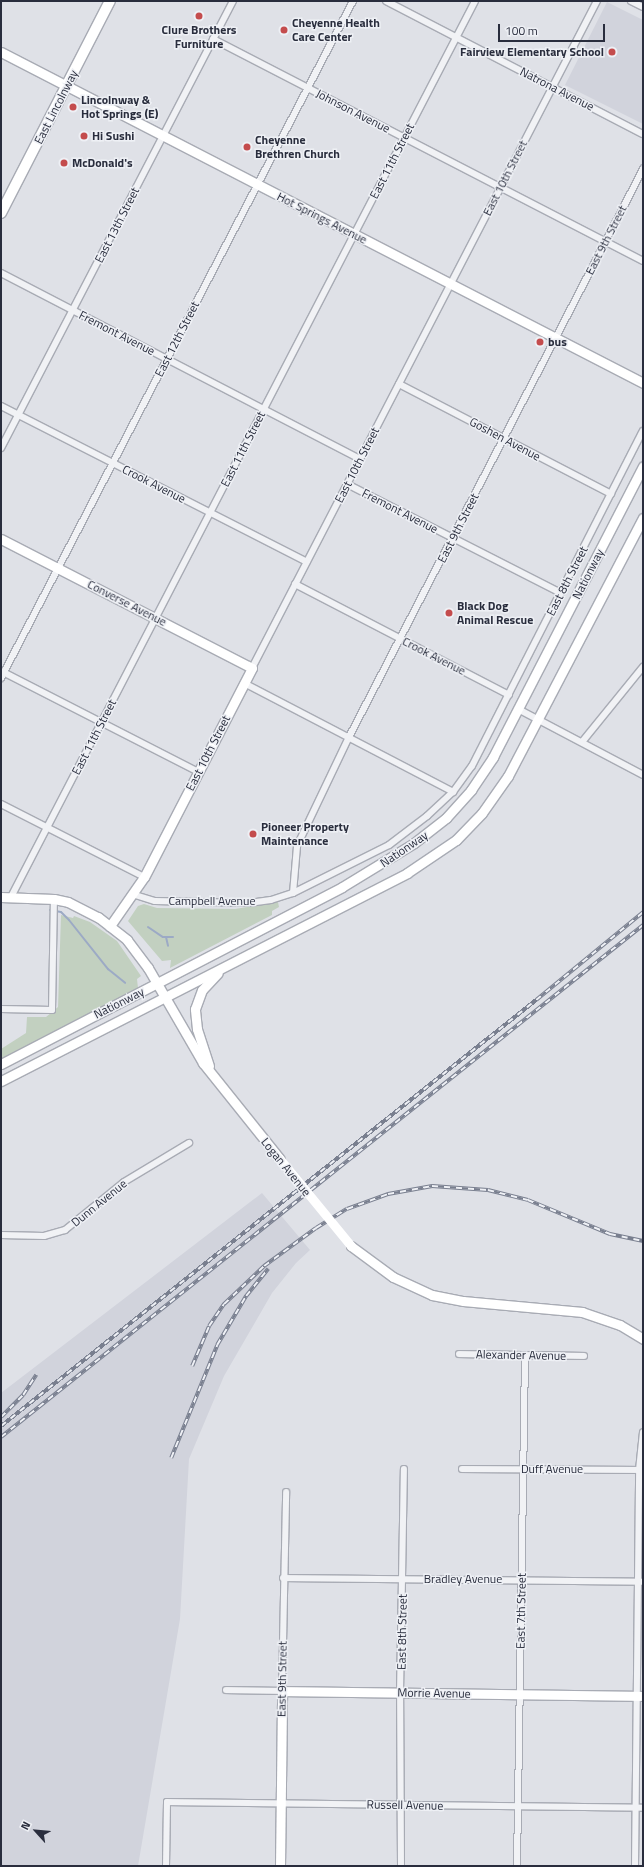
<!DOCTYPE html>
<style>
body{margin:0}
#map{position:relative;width:644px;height:1867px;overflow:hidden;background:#dfe1e7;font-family:"Titillium Web",sans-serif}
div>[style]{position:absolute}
.built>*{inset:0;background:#d1d3dc}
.green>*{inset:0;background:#c2d0c0}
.stream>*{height:2px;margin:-1px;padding:0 1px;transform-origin:1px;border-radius:1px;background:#9caac5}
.roads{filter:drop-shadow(1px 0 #a8abb4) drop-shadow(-1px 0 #a8abb4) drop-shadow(0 1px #a8abb4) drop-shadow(0 -1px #a8abb4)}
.street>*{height:6px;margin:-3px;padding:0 3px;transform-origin:3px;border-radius:3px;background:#f1f2f5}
.secondary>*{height:9px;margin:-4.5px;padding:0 4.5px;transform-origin:4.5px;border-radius:4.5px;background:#fff}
.primary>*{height:10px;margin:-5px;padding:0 5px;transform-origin:5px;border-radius:5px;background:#fff}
.rail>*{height:3.5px;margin-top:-1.75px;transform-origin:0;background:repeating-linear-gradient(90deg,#eef0f5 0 6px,#797f8f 0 12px);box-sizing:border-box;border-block:1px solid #797f8f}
.secondary-bridge>*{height:9px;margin:-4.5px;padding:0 4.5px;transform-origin:4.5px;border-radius:4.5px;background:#fff}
.dots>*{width:11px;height:11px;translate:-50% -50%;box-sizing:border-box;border:2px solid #eef0f5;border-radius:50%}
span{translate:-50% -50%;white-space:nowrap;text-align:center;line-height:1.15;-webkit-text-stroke:3px #eef0f5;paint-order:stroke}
.poi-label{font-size:12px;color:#292d3d;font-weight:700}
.left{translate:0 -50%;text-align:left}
.right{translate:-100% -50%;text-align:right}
.street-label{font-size:12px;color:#292d3d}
.frame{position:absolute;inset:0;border:2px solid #292d3d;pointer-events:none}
.north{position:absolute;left:16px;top:1811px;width:40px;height:40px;-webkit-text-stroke:3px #eef0f5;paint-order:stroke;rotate:297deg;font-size:11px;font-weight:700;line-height:16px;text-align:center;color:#292d3d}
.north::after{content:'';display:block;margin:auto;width:14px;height:18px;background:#292d3d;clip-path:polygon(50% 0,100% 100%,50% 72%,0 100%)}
.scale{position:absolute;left:498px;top:24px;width:107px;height:18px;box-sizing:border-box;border:2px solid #292d3d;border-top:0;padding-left:5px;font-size:12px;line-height:14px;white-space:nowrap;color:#292d3d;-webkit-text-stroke:3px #eef0f5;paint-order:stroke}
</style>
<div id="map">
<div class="built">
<i style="clip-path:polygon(607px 2px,643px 20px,643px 124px,565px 85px)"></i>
<i style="clip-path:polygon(262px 1193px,310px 1250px,296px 1263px,272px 1293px,224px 1376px,189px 1459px,180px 1619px,138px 1866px,1px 1866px,1px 1393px)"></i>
</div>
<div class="green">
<i style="clip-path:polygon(278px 902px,279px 907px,272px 911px,272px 915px,170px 968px,171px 960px,162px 961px,128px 921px,138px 906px,144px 904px,157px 908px,235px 909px)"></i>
<i style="clip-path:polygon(61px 915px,73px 918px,74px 916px,90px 922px,117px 941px,141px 976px,137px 979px,138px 988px,1px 1059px,1px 1049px,26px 1033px,27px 1017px,46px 1017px,58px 1007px)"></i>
</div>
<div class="stream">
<i style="left:50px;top:910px;width:11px;rotate:10deg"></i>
<i style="left:61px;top:912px;width:11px;rotate:45deg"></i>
<i style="left:69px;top:920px;width:63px;rotate:51.5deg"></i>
<i style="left:108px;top:969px;width:22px;rotate:39deg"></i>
<i style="left:148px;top:927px;width:18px;rotate:34deg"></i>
<i style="left:163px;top:937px;width:10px"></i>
<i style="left:166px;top:937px;width:9px;rotate:77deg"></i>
</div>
<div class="roads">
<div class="street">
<i style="left:386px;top:1px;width:289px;rotate:27.4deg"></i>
<i style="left:631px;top:1px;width:13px;rotate:27deg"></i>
<i style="left:213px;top:39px;width:484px;rotate:27.3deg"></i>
<i style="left:1px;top:273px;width:404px;rotate:27.4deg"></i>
<i style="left:399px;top:384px;width:239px;rotate:27.4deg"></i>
<i style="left:1px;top:406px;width:343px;rotate:27deg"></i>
<i style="left:1px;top:448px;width:504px;rotate:-62.57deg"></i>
<i style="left:347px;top:484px;width:240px;rotate:27deg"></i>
<i style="left:295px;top:584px;width:241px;rotate:27.4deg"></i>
<i style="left:252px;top:668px;width:751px;rotate:-62.65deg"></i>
<i style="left:1px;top:671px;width:221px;rotate:27.1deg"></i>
<i style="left:1px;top:678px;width:763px;rotate:-62.53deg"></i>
<i style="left:244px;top:683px;width:236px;rotate:27.5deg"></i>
<i style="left:518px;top:709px;width:141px;rotate:27.8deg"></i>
<i style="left:582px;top:742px;width:97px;rotate:-50.9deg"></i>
<i style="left:1px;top:804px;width:161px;rotate:27deg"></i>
<i style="left:293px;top:893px;width:47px;rotate:-85.1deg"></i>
<i style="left:297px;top:846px;width:121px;rotate:-64.5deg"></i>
<i style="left:349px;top:737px;width:640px;rotate:-62.63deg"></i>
<i style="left:132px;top:894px;width:24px;rotate:17deg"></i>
<i style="left:155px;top:901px;width:94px;rotate:1.2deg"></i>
<i style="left:249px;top:903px;width:22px;rotate:-8deg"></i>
<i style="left:271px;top:900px;width:23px;rotate:-18deg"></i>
<i style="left:293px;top:893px;width:107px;rotate:-26.6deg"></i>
<i style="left:389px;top:845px;width:48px;rotate:-37.3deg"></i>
<i style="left:427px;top:816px;width:35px;rotate:-43deg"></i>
<i style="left:453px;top:792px;width:32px;rotate:-54deg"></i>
<i style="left:472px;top:766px;width:376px;rotate:-63deg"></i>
<i style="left:11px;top:897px;width:1009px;rotate:-62.62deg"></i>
<i style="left:1px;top:1009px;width:51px;rotate:1.1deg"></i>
<i style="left:52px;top:1010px;width:111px;rotate:-89deg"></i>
<i style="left:1px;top:1235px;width:43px;rotate:1.3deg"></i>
<i style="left:44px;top:1236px;width:22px;rotate:-16deg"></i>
<i style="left:65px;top:1230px;width:76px;rotate:-39.1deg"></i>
<i style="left:124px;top:1182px;width:76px;rotate:-31deg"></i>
<i style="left:459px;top:1354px;width:125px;rotate:0.9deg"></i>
<i style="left:462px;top:1469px;width:181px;rotate:0.3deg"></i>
<i style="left:283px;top:1578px;width:360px;rotate:0.6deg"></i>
<i style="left:226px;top:1690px;width:56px;rotate:1deg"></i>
<i style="left:282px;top:1691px;width:199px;rotate:-88.8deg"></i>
<i style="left:166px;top:1866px;width:64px;rotate:-89.1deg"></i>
<i style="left:167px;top:1802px;width:476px;rotate:0.7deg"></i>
<i style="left:401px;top:1866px;width:173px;rotate:-90.3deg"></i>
<i style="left:400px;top:1693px;width:224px;rotate:-89deg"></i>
<i style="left:517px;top:1866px;width:510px;rotate:-89.1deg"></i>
<i style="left:635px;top:1866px;width:396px;rotate:-89.4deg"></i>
<i style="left:639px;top:1470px;width:38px;rotate:-84deg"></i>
</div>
<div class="secondary">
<i style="left:1px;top:52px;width:722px;rotate:27.27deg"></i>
<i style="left:1px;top:539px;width:282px;rotate:27.2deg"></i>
<i style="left:252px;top:668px;width:235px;rotate:117.3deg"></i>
<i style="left:144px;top:877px;width:60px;rotate:124.8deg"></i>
<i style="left:1px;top:897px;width:53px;rotate:2.2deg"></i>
<i style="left:54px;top:899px;width:14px;rotate:12deg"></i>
<i style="left:68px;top:902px;width:34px;rotate:27deg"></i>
<i style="left:98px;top:917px;width:37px;rotate:38deg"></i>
<i style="left:127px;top:940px;width:35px;rotate:53deg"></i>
<i style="left:148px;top:968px;width:110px;rotate:59.9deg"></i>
<i style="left:203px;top:1063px;width:122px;rotate:51.3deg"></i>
<i style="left:1px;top:1064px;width:384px;rotate:-27.4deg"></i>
<i style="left:342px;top:887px;width:84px;rotate:-31.4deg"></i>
<i style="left:414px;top:843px;width:41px;rotate:-38deg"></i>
<i style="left:446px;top:818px;width:38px;rotate:-48deg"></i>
<i style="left:471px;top:790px;width:40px;rotate:-56deg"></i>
<i style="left:493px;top:757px;width:327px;rotate:-62.7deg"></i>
<i style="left:209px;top:1066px;width:39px;rotate:-108deg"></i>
<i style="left:197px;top:1029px;width:20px;rotate:-96deg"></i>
<i style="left:195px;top:1009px;width:20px;rotate:-70deg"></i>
<i style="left:202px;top:990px;width:23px;rotate:-47deg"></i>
<i style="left:1px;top:1081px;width:456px;rotate:-27.1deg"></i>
<i style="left:407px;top:873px;width:59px;rotate:-34deg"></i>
<i style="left:456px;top:840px;width:37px;rotate:-46deg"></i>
<i style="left:482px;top:813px;width:45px;rotate:-54.9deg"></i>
<i style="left:508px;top:776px;width:291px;rotate:-62.4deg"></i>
<i style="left:351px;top:1246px;width:52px;rotate:36.4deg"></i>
<i style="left:393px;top:1277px;width:43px;rotate:24.8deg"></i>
<i style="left:432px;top:1295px;width:32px;rotate:11deg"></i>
<i style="left:463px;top:1301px;width:120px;rotate:5.3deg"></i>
<i style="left:582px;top:1312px;width:40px;rotate:18.9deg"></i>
<i style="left:620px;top:1325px;width:27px;rotate:31deg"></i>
<i style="left:280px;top:1866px;width:175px;rotate:-89.3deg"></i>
<i style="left:282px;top:1691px;width:361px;rotate:0.8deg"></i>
</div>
<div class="primary">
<i style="left:1px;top:213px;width:238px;rotate:-62.8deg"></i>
</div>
</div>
<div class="rail">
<i style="left:192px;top:1366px;width:43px;rotate:-67deg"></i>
<i style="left:209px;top:1326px;width:27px;rotate:-56deg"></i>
<i style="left:224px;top:1304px;width:55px;rotate:-43.5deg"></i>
<i style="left:264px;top:1266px;width:64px;rotate:-36.2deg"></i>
<i style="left:316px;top:1228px;width:36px;rotate:-32deg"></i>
<i style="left:347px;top:1209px;width:44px;rotate:-20.1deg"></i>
<i style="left:388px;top:1194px;width:45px;rotate:-10.3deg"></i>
<i style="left:432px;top:1186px;width:56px;rotate:4.1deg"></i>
<i style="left:488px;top:1190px;width:41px;rotate:14deg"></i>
<i style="left:528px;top:1200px;width:89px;rotate:22.5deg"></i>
<i style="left:610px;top:1234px;width:34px;rotate:12deg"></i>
<i style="left:1px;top:1417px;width:31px;rotate:-45deg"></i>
<i style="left:23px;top:1395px;width:24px;rotate:-57deg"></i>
<i style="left:1px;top:1426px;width:684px;rotate:-38.53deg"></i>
<i style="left:536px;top:1000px;width:139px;rotate:-39.4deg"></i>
<i style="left:1px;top:1437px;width:821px;rotate:-38.57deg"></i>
<i style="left:171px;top:1458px;width:122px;rotate:-67.8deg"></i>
<i style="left:217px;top:1345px;width:57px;rotate:-59.4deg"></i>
<i style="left:246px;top:1296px;width:35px;rotate:-51deg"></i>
</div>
<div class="secondary-bridge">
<i style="left:279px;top:1158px;width:114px;rotate:50.7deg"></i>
</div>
<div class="dots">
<i style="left:199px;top:16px;background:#c44c4d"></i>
<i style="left:284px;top:30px;background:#c44c4d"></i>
<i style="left:612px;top:52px;background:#c44c4d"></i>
<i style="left:73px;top:107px;background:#c44c4d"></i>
<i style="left:84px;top:136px;background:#c44c4d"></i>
<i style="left:247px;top:147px;background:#c44c4d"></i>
<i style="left:64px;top:163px;background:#c44c4d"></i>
<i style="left:540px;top:342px;background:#c44c4d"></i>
<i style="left:449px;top:613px;background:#c44c4d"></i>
<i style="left:253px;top:834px;background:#c44c4d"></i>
</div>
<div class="poi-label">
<span class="left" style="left:292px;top:30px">Cheyenne Health<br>Care Center</span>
<span style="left:199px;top:37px">Clure Brothers<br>Furniture</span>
<span class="right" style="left:604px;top:52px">Fairview Elementary School</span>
<span class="left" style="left:81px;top:107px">Lincolnway &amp;<br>Hot Springs (E)</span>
<span class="left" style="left:92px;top:136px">Hi Sushi</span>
<span class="left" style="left:255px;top:147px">Cheyenne<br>Brethren Church</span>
<span class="left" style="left:72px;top:163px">McDonald's</span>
<span class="left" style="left:548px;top:342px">bus</span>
<span class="left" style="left:457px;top:613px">Black Dog<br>Animal Rescue</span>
<span class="left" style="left:261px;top:834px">Pioneer Property<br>Maintenance</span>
</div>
<div class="street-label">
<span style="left:557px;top:89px;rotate:27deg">Natrona Avenue</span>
<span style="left:56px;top:107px;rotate:-63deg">East Lincolnway</span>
<span style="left:353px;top:111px;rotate:27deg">Johnson Avenue</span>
<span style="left:392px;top:161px;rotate:-63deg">East 11th Street</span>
<span style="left:505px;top:178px;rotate:-63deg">East 10th Street</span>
<span style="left:322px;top:218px;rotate:27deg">Hot Springs Avenue</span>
<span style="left:117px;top:225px;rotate:-63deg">East 13th Street</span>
<span style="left:606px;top:240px;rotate:-63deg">East 9th Street</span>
<span style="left:117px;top:333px;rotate:27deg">Fremont Avenue</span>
<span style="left:177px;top:339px;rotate:-63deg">East 12th Street</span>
<span style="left:505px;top:439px;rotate:28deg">Goshen Avenue</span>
<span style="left:243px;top:449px;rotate:-63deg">East 11th Street</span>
<span style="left:357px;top:465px;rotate:-63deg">East 10th Street</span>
<span style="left:154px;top:484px;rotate:27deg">Crook Avenue</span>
<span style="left:400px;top:511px;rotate:27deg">Fremont Avenue</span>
<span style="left:458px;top:528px;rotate:-63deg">East 9th Street</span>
<span style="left:588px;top:574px;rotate:-63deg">Nationway</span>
<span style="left:567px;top:581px;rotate:-63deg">East 8th Street</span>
<span style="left:127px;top:603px;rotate:27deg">Converse Avenue</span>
<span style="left:434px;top:656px;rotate:27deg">Crook Avenue</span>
<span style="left:94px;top:737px;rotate:-63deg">East 11th Street</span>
<span style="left:208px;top:753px;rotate:-63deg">East 10th Street</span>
<span style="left:404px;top:849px;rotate:-34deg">Nationway</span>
<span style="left:212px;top:901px">Campbell Avenue</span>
<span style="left:119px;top:1003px;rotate:-27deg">Nationway</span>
<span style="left:286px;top:1167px;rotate:51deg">Logan Avenue</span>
<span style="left:99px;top:1203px;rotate:-39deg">Dunn Avenue</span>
<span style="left:521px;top:1355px;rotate:1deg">Alexander Avenue</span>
<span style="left:552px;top:1469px">Duff Avenue</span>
<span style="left:463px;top:1579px">Bradley Avenue</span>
<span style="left:521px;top:1611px;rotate:-89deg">East 7th Street</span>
<span style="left:402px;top:1632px;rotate:-89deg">East 8th Street</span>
<span style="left:282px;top:1679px;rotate:-89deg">East 9th Street</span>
<span style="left:434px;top:1693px;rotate:1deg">Morrie Avenue</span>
<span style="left:405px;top:1805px;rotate:1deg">Russell Avenue</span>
</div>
<div class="frame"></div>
<div class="north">N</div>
<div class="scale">100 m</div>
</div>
